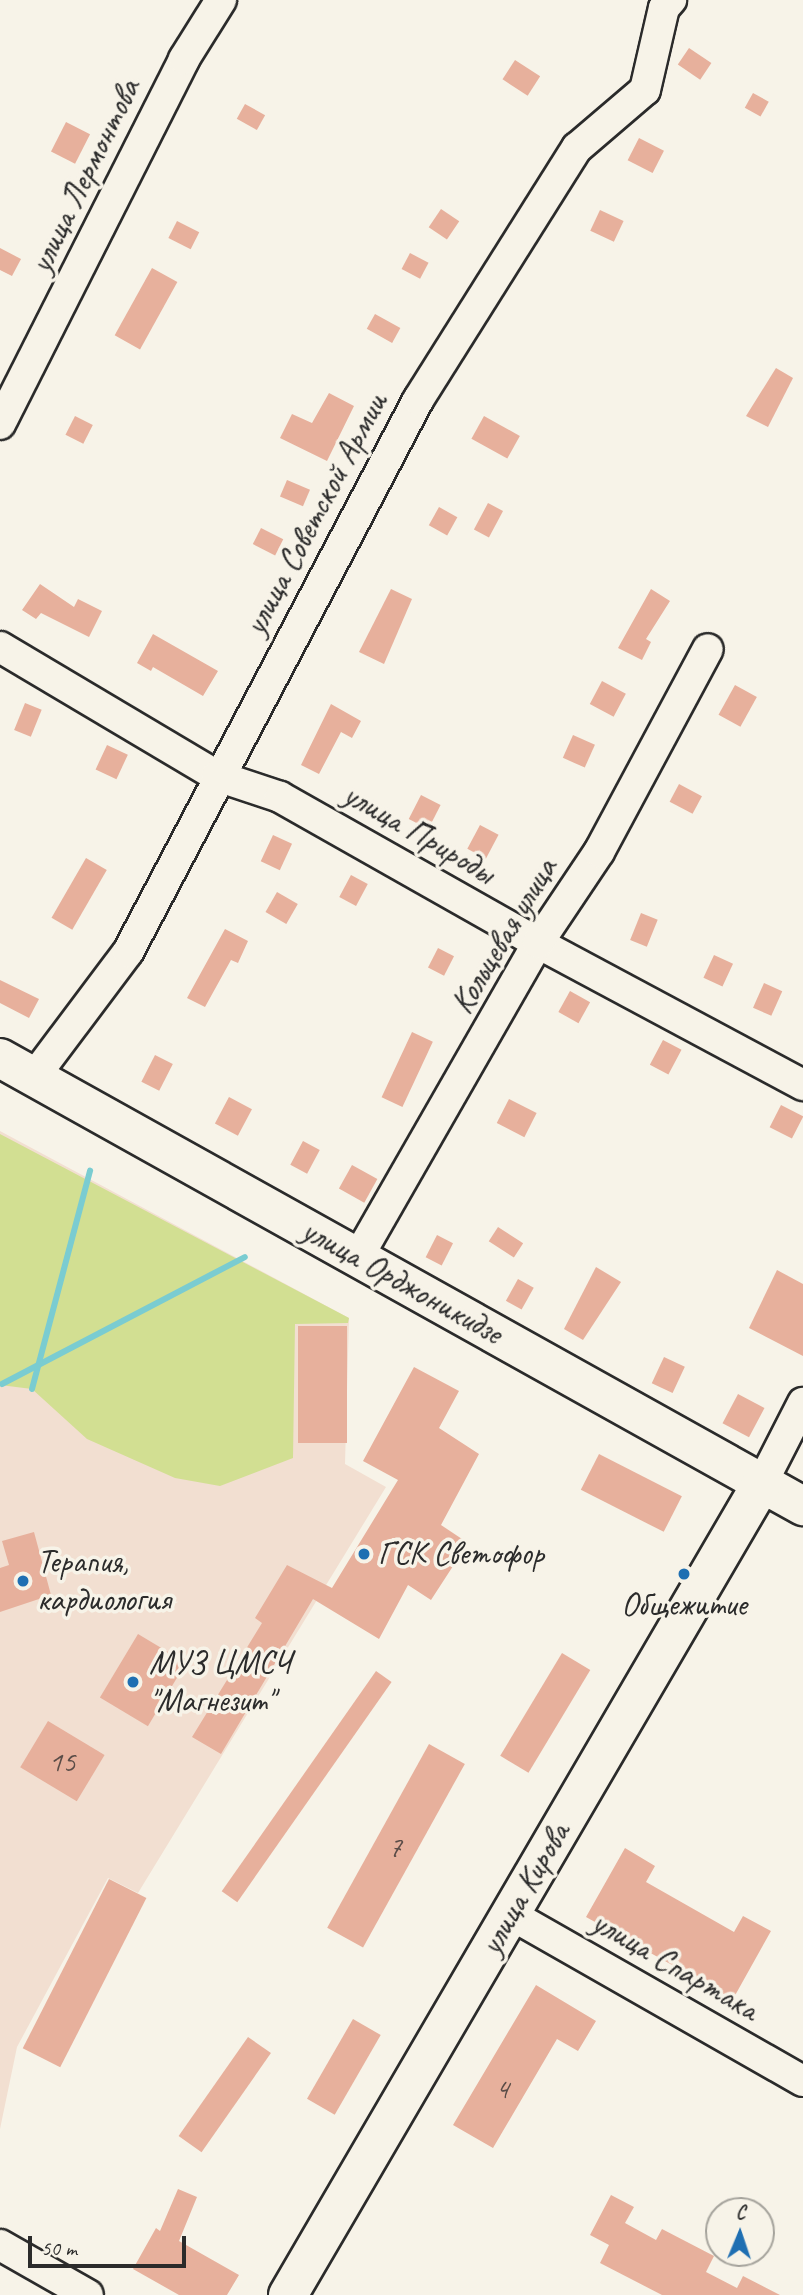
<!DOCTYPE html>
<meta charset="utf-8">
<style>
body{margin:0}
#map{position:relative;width:803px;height:2295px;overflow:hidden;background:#f7f3e8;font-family:Caveat,sans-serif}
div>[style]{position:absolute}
.built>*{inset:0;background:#f2dfd1}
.green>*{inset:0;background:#d2df92}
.stream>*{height:6px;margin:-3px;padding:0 3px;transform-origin:3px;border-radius:3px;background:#7accd1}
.building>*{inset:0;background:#e7b09c;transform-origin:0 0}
.roads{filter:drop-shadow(2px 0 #2b2b2b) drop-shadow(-2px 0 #2b2b2b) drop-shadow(0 2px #2b2b2b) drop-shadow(0 -2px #2b2b2b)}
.minor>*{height:30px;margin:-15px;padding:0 15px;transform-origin:15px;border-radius:15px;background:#f7f3e8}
.major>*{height:38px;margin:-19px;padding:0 19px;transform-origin:19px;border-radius:19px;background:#f7f3e8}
.dots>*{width:19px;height:19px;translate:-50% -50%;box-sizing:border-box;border:4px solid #f7f3e8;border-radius:50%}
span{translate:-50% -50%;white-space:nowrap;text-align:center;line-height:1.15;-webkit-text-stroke:7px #f7f3e8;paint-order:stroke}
.number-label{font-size:30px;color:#5a4c47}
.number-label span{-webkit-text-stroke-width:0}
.street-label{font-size:33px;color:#2b2b2b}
.poi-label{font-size:33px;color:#2b2b2b}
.left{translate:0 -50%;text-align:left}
.north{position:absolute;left:705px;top:2197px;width:70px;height:70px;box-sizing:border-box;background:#f7f3e8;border:2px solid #a5a39c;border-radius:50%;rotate:2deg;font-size:19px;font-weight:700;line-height:28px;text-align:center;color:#2b2b2b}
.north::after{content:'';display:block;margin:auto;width:24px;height:32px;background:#1f6fb2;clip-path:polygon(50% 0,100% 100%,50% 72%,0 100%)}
.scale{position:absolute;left:28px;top:2236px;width:158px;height:32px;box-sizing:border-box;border:4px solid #2b2b2b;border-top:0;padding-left:9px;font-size:21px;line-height:24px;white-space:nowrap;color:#2b2b2b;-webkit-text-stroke:5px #f7f3e8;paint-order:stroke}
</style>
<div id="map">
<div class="built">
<i style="clip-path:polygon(0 1131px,349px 1318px,345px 1464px,386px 1487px,138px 1893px,108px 1878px,17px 2047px,0 2129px)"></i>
</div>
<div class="green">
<i style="clip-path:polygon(0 1134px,349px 1318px,348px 1323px,295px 1324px,293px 1458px,220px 1486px,175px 1478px,87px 1439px,32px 1389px,0 1385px)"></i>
</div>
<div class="stream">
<i style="left:2px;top:1384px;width:274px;rotate:-27.6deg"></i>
<i style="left:32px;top:1389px;width:226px;rotate:-75.1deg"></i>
</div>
<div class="building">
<i style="left:689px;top:48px;width:27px;height:20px;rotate:34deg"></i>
<i style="left:515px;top:60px;width:30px;height:23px;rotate:33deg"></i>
<i style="left:753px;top:93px;width:18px;height:17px;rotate:29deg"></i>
<i style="left:245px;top:104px;width:23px;height:17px;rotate:29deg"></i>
<i style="left:66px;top:122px;width:27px;height:33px;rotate:27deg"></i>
<i style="left:639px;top:138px;width:28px;height:25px;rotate:27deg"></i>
<i style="left:441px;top:209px;width:22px;height:22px;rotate:34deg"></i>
<i style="left:600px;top:210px;width:26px;height:23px;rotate:25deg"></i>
<i style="left:177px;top:221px;width:25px;height:19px;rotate:27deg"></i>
<i style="clip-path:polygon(0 248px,21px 259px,12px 276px,0 270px)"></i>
<i style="left:410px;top:253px;width:21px;height:18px;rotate:28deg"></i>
<i style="left:152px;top:268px;width:29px;height:77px;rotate:29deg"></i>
<i style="left:375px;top:314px;width:29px;height:17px;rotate:29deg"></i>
<i style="clip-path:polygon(776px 368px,793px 378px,768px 427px,746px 416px)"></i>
<i style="clip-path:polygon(329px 393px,354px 406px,327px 461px,280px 438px,292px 414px,312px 423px)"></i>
<i style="left:75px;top:416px;width:20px;height:21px;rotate:27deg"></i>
<i style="left:484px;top:416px;width:41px;height:26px;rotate:29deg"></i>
<i style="left:287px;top:480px;width:25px;height:18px;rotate:23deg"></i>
<i style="left:488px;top:503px;width:17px;height:30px;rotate:28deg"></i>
<i style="left:439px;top:507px;width:21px;height:21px;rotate:29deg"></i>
<i style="left:261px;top:528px;width:25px;height:18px;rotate:27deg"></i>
<i style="clip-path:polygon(40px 584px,74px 607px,78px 599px,102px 611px,89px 637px,41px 613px,36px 619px,22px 610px)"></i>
<i style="clip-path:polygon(391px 589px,412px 599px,384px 664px,359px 652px)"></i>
<i style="clip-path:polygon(651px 589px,670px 601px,646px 639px,651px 642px,642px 660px,618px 648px)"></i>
<i style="clip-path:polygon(153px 634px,218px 671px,203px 696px,153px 667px,151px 671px,137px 663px)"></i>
<i style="left:602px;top:681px;width:27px;height:26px;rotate:28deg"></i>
<i style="left:735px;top:685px;width:25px;height:34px;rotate:29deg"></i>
<i style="left:25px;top:703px;width:18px;height:29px;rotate:22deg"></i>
<i style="clip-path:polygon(331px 704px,361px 721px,352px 738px,341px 732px,319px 774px,301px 765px)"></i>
<i style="left:573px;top:735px;width:24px;height:25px;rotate:24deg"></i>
<i style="left:107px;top:745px;width:23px;height:27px;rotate:25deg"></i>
<i style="left:679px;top:784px;width:26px;height:20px;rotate:28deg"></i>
<i style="left:421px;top:795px;width:22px;height:27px;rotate:27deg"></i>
<i style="left:480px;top:825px;width:21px;height:27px;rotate:28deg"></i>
<i style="left:273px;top:835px;width:21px;height:29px;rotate:25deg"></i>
<i style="left:86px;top:858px;width:24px;height:69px;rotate:30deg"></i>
<i style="left:351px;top:875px;width:19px;height:25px;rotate:28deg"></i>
<i style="left:277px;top:892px;width:24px;height:23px;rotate:30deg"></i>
<i style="left:641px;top:913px;width:18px;height:29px;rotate:22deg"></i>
<i style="clip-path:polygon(225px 929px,248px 941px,238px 963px,231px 960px,205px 1007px,187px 998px)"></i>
<i style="left:438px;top:948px;width:18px;height:22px;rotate:27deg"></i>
<i style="left:714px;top:955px;width:21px;height:25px;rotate:25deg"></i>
<i style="clip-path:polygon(0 980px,39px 999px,29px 1018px,0 1003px)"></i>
<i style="left:764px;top:983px;width:20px;height:27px;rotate:24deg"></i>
<i style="left:570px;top:991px;width:23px;height:24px;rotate:29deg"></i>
<i style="left:412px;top:1032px;width:23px;height:72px;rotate:25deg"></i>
<i style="left:663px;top:1040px;width:21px;height:28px;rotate:28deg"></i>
<i style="left:155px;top:1055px;width:20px;height:30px;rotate:27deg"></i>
<i style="left:229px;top:1097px;width:26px;height:30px;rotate:28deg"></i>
<i style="left:509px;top:1099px;width:31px;height:27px;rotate:27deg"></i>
<i style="left:781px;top:1105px;width:25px;height:25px;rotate:27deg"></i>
<i style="left:303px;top:1141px;width:19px;height:27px;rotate:28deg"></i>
<i style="left:352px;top:1165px;width:29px;height:27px;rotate:29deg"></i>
<i style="left:498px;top:1227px;width:30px;height:17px;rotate:33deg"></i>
<i style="left:437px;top:1235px;width:18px;height:25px;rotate:27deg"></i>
<i style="clip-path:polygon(596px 1267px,621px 1282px,583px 1340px,564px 1329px)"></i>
<i style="clip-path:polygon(777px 1270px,803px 1284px,803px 1356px,749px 1328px)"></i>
<i style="left:518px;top:1279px;width:18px;height:25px;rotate:29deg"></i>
<i style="left:298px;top:1326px;width:49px;height:117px"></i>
<i style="left:664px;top:1357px;width:23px;height:29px;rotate:25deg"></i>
<i style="clip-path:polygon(414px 1367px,459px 1391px,439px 1428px,479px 1454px,441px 1525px,468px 1543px,431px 1600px,408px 1585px,379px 1639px,313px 1599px,221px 1754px,192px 1737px,262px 1623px,255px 1618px,287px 1565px,332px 1588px,398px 1480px,363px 1461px)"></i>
<i style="left:738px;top:1394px;width:30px;height:33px;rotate:28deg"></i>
<i style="left:599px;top:1454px;width:93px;height:40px;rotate:27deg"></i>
<i style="clip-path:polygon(34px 1532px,51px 1595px,0 1612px,0 1568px,9px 1565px,2px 1541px)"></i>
<i style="left:138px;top:1634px;width:56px;height:74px;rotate:31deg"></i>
<i style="left:562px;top:1653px;width:33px;height:120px;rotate:31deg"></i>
<i style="left:376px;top:1671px;width:19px;height:269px;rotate:35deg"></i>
<i style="left:48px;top:1721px;width:66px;height:54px;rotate:31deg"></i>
<i style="left:429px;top:1744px;width:41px;height:210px;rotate:29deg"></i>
<i style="clip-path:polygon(625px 1848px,655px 1866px,646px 1882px,734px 1932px,743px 1916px,771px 1931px,733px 1999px,586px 1917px)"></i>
<i style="left:109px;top:1879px;width:42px;height:190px;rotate:27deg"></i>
<i style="clip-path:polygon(536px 1985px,596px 2021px,578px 2051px,557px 2039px,493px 2148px,453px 2125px)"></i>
<i style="left:353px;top:2019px;width:32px;height:92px;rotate:30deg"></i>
<i style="left:248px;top:2037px;width:28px;height:121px;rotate:35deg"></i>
<i style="clip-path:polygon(178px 2189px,197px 2197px,179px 2241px,239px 2275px,227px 2295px,179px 2295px,133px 2269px,156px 2228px,160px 2231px)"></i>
<i style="clip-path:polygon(611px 2195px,634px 2207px,625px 2223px,656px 2240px,662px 2229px,714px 2256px,706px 2272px,737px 2288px,743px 2276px,780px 2295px,662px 2295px,600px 2263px,609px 2245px,590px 2235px)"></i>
</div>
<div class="roads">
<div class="minor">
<i style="left:0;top:424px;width:409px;rotate:-63.2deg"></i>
<i style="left:184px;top:59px;width:70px;rotate:-57.9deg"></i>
<i style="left:0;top:647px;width:252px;rotate:30.7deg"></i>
<i style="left:217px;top:776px;width:66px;rotate:18.4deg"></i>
<i style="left:280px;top:797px;width:296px;rotate:29.5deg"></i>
<i style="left:538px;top:943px;width:301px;rotate:28.2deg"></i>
<i style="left:34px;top:1077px;width:156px;rotate:-53.1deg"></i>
<i style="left:128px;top:952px;width:624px;rotate:-62.28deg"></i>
<i style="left:418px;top:400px;width:298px;rotate:-57.8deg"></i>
<i style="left:577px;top:148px;width:89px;rotate:-40.5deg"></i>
<i style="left:645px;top:90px;width:84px;rotate:-77deg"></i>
<i style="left:664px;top:8px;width:11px;rotate:-49deg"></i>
<i style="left:358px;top:1257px;width:362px;rotate:-60.2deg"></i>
<i style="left:538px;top:943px;width:110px;rotate:-56.2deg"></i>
<i style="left:599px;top:852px;width:230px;rotate:-61.8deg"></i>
<i style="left:762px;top:1483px;width:90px;rotate:-62.9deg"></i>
<i style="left:510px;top:1914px;width:337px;rotate:29.7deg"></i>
<i style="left:0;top:2245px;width:101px;rotate:29.6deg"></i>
</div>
<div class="major">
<i style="left:0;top:1058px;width:920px;rotate:29.16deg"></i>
<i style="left:288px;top:2295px;width:940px;rotate:-59.73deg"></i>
</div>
</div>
<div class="dots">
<i style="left:364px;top:1554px;background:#1f6fb2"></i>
<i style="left:684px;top:1574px;background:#1f6fb2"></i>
<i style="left:23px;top:1581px;background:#1f6fb2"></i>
<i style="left:133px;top:1682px;background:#1f6fb2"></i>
</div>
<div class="number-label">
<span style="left:62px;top:1761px">15</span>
<span style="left:395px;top:1846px">7</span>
<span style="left:502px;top:2088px">4</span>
</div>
<div class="street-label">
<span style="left:85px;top:176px;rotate:-64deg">улица Лермонтова</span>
<span style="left:316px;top:514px;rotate:-62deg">улица Советской Армии</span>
<span style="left:419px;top:834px;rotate:30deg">улица Природы</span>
<span style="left:504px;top:936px;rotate:-59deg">Кольцевая улица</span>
<span style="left:402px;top:1282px;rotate:29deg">улица Орджоникидзе</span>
<span style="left:525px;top:1889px;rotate:-60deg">улица Кирова</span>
<span style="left:675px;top:1966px;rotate:30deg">улица Спартака</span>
</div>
<div class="poi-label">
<span class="left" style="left:378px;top:1554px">ГСК Светофор</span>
<span class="left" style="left:37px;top:1581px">Терапия,<br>кардиология</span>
<span style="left:684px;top:1605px">Общежитие</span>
<span class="left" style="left:149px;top:1682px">МУЗ ЦМСЧ<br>"Магнезит"</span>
</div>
<div class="north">С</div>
<div class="scale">50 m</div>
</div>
